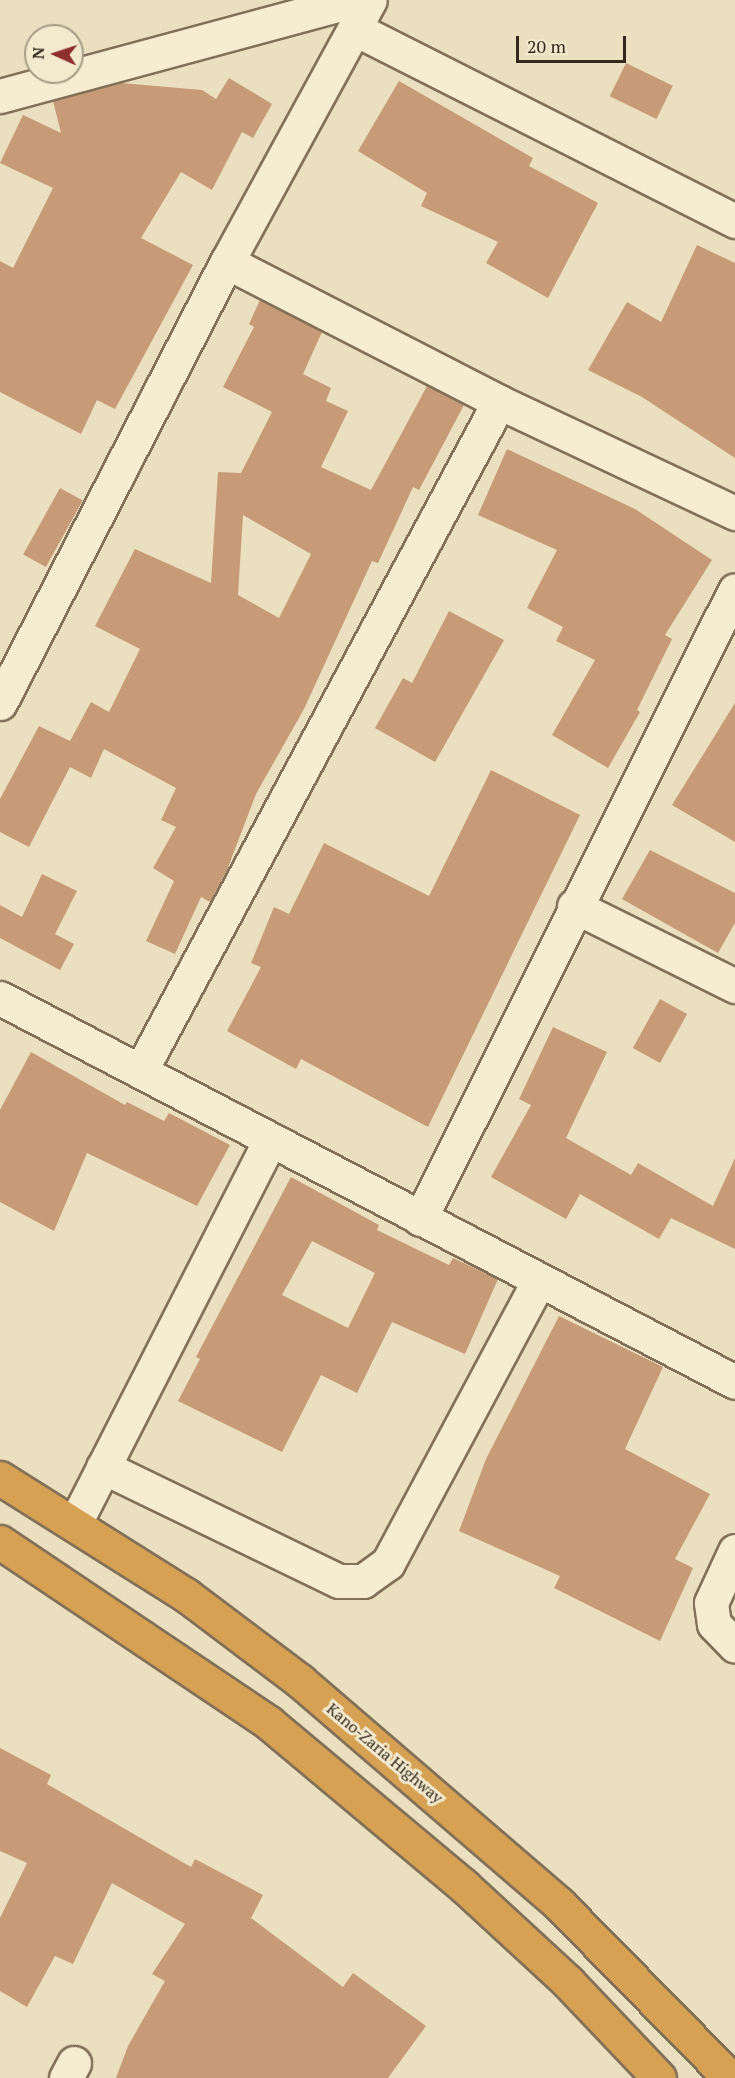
<!DOCTYPE html>
<style>
body{margin:0}
#map{position:relative;width:735px;height:2078px;overflow:hidden;background:#eadfbf;font-family:"PT Serif",serif}
div>[style]{position:absolute}
.building>*{inset:0;background:#c79b77;transform-origin:0 0}
.roads{filter:drop-shadow(2px 0 #827059) drop-shadow(-2px 0 #827059) drop-shadow(0 2px #827059) drop-shadow(0 -2px #827059)}
.street>*{height:33px;margin:-16.5px;padding:0 16.5px;transform-origin:16.5px;border-radius:16.5px;background:#f6ecd1}
.secondary>*{height:33px;margin:-16.5px;padding:0 16.5px;transform-origin:16.5px;border-radius:16.5px;background:#f6ecd1}
.highway>*{height:33px;margin:-16.5px;padding:0 16.5px;transform-origin:16.5px;border-radius:16.5px;background:#d6a153}
span{translate:-50% -50%;white-space:nowrap;text-align:center;line-height:1.15;-webkit-text-stroke:6px #f2e9ce;paint-order:stroke}
.street-label{font-size:16px;color:#32281c}
.north{position:absolute;left:24px;top:24px;width:60px;height:60px;box-sizing:border-box;background:#f2e9ce;border:2px solid #a59c87;border-radius:50%;rotate:273deg;font-size:16px;font-weight:700;line-height:24px;text-align:center;color:#32281c}
.north::after{content:'';display:block;margin:auto;width:21px;height:27px;background:#8d2f2d;clip-path:polygon(50% 0,100% 100%,50% 72%,0 100%)}
.scale{position:absolute;left:516px;top:36px;width:110px;height:27px;box-sizing:border-box;border:3px solid #32281c;border-top:0;padding-left:8px;font-size:18px;line-height:21px;white-space:nowrap;color:#32281c;-webkit-text-stroke:4px #f2e9ce;paint-order:stroke}
</style>
<div id="map">
<div class="building">
<i style="left:626px;top:63px;width:52px;height:37px;rotate:26deg"></i>
<i style="clip-path:polygon(229px 78px,272px 104px,253px 138px,242px 132px,212px 190px,181px 172px,141px 238px,193px 265px,115px 409px,97px 400px,81px 434px,0 392px,0 261px,13px 268px,53px 188px,0 163px,23px 115px,61px 133px,53px 101px,121px 83px,202px 90px,216px 99px)"></i>
<i style="clip-path:polygon(399px 81px,533px 158px,529px 166px,598px 203px,548px 298px,486px 263px,498px 242px,421px 206px,427px 193px,358px 151px)"></i>
<i style="clip-path:polygon(697px 245px,735px 263px,735px 458px,642px 397px,588px 370px,627px 302px,661px 322px)"></i>
<i style="clip-path:polygon(evenodd,260px 300px,322px 332px,303px 374px,331px 388px,326px 401px,348px 411px,321px 467px,371px 490px,427px 386px,464px 405px,419px 490px,413px 487px,378px 563px,372px 561px,304px 709px,256px 794px,227px 870px,210px 902px,201px 897px,175px 954px,146px 941px,174px 881px,153px 868px,176px 827px,161px 820px,176px 788px,104px 749px,91px 778px,70px 767px,29px 847px,0 832px,0 799px,39px 726px,70px 741px,91px 702px,109px 712px,140px 649px,95px 626px,135px 549px,211px 583px,218px 472px,241px 473px,272px 412px,223px 387px,254px 327px,249px 324px,260px 300px,243px 515px,311px 554px,279px 618px,238px 595px,243px 515px)"></i>
<i style="clip-path:polygon(507px 449px,635px 509px,712px 560px,665px 635px,672px 639px,637px 710px,640px 712px,608px 768px,552px 735px,595px 660px,556px 641px,563px 627px,527px 608px,557px 550px,478px 515px)"></i>
<i style="left:60px;top:488px;width:26px;height:76px;rotate:29deg"></i>
<i style="clip-path:polygon(449px 611px,504px 640px,435px 762px,375px 728px,403px 678px,412px 683px)"></i>
<i style="clip-path:polygon(735px 703px,735px 842px,672px 805px)"></i>
<i style="clip-path:polygon(491px 770px,580px 815px,428px 1127px,301px 1059px,296px 1069px,227px 1031px,261px 967px,251px 963px,274px 907px,289px 914px,324px 843px,429px 896px)"></i>
<i style="clip-path:polygon(650px 850px,735px 893px,735px 923px,718px 953px,622px 899px)"></i>
<i style="clip-path:polygon(42px 874px,77px 891px,55px 934px,74px 944px,60px 970px,0 938px,0 905px,22px 917px)"></i>
<i style="left:660px;top:999px;width:31px;height:56px;rotate:29deg"></i>
<i style="clip-path:polygon(553px 1027px,607px 1052px,566px 1138px,631px 1175px,638px 1163px,713px 1206px,735px 1158px,735px 1249px,671px 1218px,659px 1239px,580px 1194px,566px 1219px,491px 1177px,531px 1105px,519px 1099px)"></i>
<i style="clip-path:polygon(31px 1052px,125px 1105px,127px 1102px,164px 1121px,169px 1113px,230px 1145px,197px 1206px,87px 1153px,54px 1231px,0 1202px,0 1110px)"></i>
<i style="clip-path:polygon(evenodd,291px 1177px,379px 1225px,377px 1230px,449px 1265px,453px 1258px,498px 1279px,465px 1354px,392px 1322px,357px 1393px,321px 1375px,282px 1452px,178px 1401px,200px 1359px,196px 1357px,291px 1177px,312px 1241px,375px 1273px,348px 1328px,282px 1295px,312px 1241px)"></i>
<i style="clip-path:polygon(559px 1316px,663px 1367px,625px 1449px,710px 1494px,675px 1559px,693px 1568px,660px 1641px,554px 1588px,560px 1576px,459px 1531px,486px 1459px)"></i>
<i style="clip-path:polygon(0 1748px,51px 1775px,47px 1784px,191px 1867px,195px 1859px,263px 1895px,251px 1918px,343px 1987px,353px 1973px,426px 2026px,388px 2078px,116px 2078px,128px 2046px,165px 1981px,152px 1974px,185px 1924px,112px 1883px,73px 1964px,55px 1956px,27px 2007px,0 1991px,0 1918px,27px 1863px,0 1851px)"></i>
</div>
<div class="roads">
<div class="street">
<i style="left:355px;top:29px;width:426px;rotate:26.8deg"></i>
<i style="left:227px;top:262px;width:306px;rotate:27.2deg"></i>
<i style="left:499px;top:402px;width:261px;rotate:25.2deg"></i>
<i style="left:0;top:703px;width:496px;rotate:-62.8deg"></i>
<i style="left:227px;top:262px;width:298px;rotate:-61.4deg"></i>
<i style="left:574px;top:906px;width:180px;rotate:26.4deg"></i>
<i style="left:0;top:998px;width:829px;rotate:27.58deg"></i>
<i style="left:141px;top:1070px;width:758px;rotate:-61.81deg"></i>
<i style="left:420px;top:1219px;width:703px;rotate:-63.4deg"></i>
<i style="left:103px;top:1467px;width:262px;rotate:25.8deg"></i>
<i style="left:339px;top:1581px;width:24px"></i>
<i style="left:363px;top:1581px;width:31px;rotate:-36deg"></i>
<i style="left:388px;top:1563px;width:321px;rotate:-61.9deg"></i>
<i style="left:75px;top:1523px;width:429px;rotate:-63deg"></i>
<i style="left:735px;top:1551px;width:57px;rotate:114.8deg"></i>
<i style="left:711px;top:1603px;width:21px;rotate:82deg"></i>
<i style="left:714px;top:1624px;width:30px;rotate:46deg"></i>
<i style="left:66px;top:2078px;width:17px;rotate:-62deg"></i>
</div>
<div class="secondary">
<i style="left:0;top:96px;width:368px;rotate:-15.1deg"></i>
</div>
<div class="highway">
<i style="left:0;top:1478px;width:220px;rotate:32.2deg"></i>
<i style="left:186px;top:1595px;width:143px;rotate:37deg"></i>
<i style="left:300px;top:1681px;width:342px;rotate:40.7deg"></i>
<i style="left:559px;top:1904px;width:244px;rotate:45.5deg"></i>
<i style="left:0;top:1542px;width:324px;rotate:33.9deg"></i>
<i style="left:269px;top:1723px;width:254px;rotate:39.9deg"></i>
<i style="left:464px;top:1886px;width:142px;rotate:42.7deg"></i>
<i style="left:568px;top:1982px;width:132px;rotate:46.5deg"></i>
</div>
</div>
<div class="street-label">
<span style="left:385px;top:1753px;rotate:40deg">Kano-Zaria Highway</span>
</div>
<div class="north">N</div>
<div class="scale">20 m</div>
</div>
